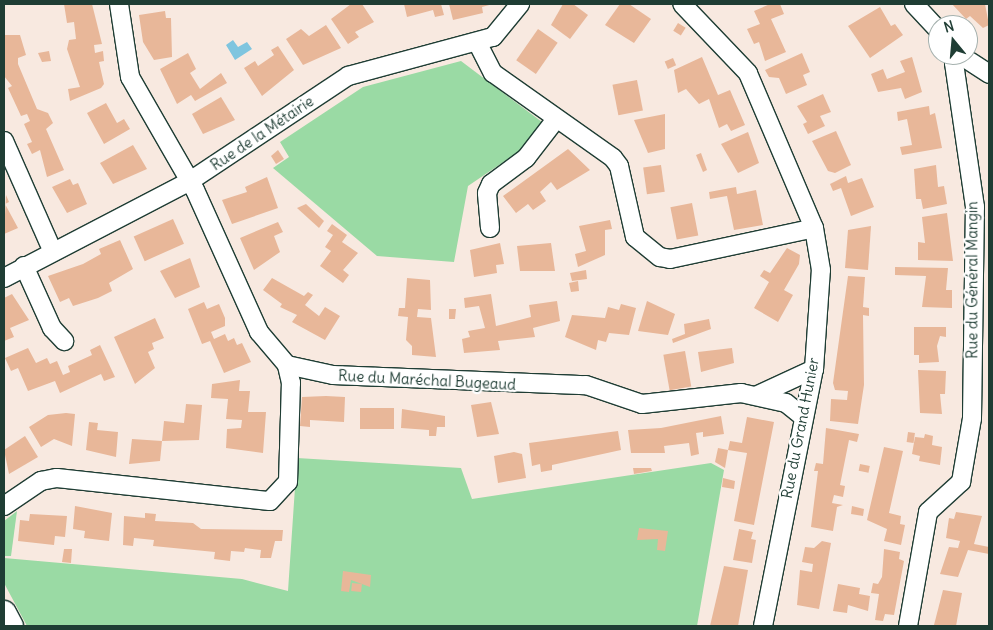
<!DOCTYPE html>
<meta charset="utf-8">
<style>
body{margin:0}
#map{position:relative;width:993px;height:630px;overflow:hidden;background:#f8e9e0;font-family:Delius,sans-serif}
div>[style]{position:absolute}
.green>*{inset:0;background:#9adaa4}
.water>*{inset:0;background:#7fc5df}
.building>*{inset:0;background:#e8b799;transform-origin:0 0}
.roads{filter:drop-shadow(1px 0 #1f3d34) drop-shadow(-1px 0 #1f3d34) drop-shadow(0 1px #1f3d34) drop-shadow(0 -1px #1f3d34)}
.street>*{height:18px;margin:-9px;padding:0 9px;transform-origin:9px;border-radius:9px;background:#fff}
.secondary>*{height:24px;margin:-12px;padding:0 12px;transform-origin:12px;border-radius:12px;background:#fff}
span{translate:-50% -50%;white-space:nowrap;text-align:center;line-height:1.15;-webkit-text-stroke:4.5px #fff;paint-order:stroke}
.street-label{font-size:15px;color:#1f3d34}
.frame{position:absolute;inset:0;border:5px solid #1f3d34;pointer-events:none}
.north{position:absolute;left:928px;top:15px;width:50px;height:50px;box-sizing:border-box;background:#fff;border:1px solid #a5b1ae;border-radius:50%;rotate:343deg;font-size:14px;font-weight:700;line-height:20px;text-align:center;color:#1f3d34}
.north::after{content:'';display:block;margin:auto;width:18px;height:22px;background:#1f3d34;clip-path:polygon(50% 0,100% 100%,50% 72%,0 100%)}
</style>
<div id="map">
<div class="green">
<i style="clip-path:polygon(461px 61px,542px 122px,518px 152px,468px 186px,454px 262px,377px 256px,273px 168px,289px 157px,280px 142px,363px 87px)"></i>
<i style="clip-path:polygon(297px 458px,461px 468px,472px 499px,711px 463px,724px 470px,697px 626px,27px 626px,4px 583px,4px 558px,242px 579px,288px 591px)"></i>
<i style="clip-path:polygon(17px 511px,11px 556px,4px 556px,4px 521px)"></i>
</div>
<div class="water">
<i style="clip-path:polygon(233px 40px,238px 47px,247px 42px,252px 49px,235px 60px,226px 45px)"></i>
</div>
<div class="building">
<i style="clip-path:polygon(64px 4px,92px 4px,102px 44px,94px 45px,95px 53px,103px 51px,104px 61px,99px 62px,104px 84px,101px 88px,70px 101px,68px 89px,80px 87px,67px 49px,69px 40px,76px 39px,74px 22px,67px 23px)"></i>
<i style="clip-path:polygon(351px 4px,362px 4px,374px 22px,355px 32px,359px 37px,348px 44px,331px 19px)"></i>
<i style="clip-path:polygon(404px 4px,441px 4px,444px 15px,435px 17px,433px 10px,407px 17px)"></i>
<i style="clip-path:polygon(449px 4px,493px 4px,482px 7px,483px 13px,453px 20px)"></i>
<i style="clip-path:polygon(563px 4px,573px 4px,588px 15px,570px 39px,551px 25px)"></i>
<i style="clip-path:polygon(620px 4px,629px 4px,651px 19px,634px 43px,605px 25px)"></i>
<i style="clip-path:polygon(770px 4px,780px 4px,784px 14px,771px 19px,786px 52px,765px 61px,759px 42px,754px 44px,747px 29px,760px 24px,754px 11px)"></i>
<i style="clip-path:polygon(952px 4px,985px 4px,989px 25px,983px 28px,970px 16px,966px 19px)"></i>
<i style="clip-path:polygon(880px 7px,891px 26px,895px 24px,903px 35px,870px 58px,848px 26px)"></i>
<i style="clip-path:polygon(165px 11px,166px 18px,171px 18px,172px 57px,154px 60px,143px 42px,139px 15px)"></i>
<i style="left:678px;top:23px;width:9px;height:9px;rotate:32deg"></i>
<i style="clip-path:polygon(326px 25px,341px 48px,303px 65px,286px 39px,301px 29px,309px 36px)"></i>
<i style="left:538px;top:29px;width:24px;height:38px;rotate:35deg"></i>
<i style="clip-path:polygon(4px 35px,20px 35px,26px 55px,18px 58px,18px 64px,37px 109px,48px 113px,53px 123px,46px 129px,64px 170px,47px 177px,40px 150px,32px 154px,27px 144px,32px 142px,24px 124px,30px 121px,27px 114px,21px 116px,8px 88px,12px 86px,4px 76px)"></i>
<i style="clip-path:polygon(278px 46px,294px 70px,262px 96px,244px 68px,255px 61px,258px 66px,274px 55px,271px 50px)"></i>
<i style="clip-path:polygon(49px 51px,51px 61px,42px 62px,38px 53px)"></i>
<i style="clip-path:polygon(188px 53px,196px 69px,190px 73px,200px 89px,221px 73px,227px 83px,195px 101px,191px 95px,177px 104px,160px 69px)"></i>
<i style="clip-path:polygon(802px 53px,810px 72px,803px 75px,807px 85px,786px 94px,779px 78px,769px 77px,765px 70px)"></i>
<i style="clip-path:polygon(702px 57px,718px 95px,730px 90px,745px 125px,731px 131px,727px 124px,719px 128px,709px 99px,699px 104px,686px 89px,678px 93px,674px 70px)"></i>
<i style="clip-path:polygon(912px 57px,922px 92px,905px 99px,901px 88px,878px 92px,871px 74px,883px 69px,887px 79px,905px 72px,900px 61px)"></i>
<i style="left:673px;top:58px;width:8px;height:9px;rotate:67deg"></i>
<i style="left:637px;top:80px;width:31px;height:25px;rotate:79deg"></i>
<i style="clip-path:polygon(823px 94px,831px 112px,820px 116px,825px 126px,808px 134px,803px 124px,807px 122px,797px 106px)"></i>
<i style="clip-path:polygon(221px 97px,235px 120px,203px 134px,192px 114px)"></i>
<i style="clip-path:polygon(106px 103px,117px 123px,124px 119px,130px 129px,104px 144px,87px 113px)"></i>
<i style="clip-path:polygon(929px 106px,930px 115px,935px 113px,942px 148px,902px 155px,900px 147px,912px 145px,907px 119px,898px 121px,897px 112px)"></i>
<i style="clip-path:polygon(665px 114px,665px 149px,648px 153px,634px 120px)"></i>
<i style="clip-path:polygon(836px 131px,851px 165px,835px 173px,828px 171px,812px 141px)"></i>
<i style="clip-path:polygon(748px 132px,759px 163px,738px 173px,721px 144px)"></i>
<i style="clip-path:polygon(133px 145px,147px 169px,113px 184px,100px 163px)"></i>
<i style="clip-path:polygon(568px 149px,590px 170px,557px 190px,551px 182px,540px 192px,546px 201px,533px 210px,528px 204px,516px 213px,503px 196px)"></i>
<i style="clip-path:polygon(278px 150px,284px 159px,276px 164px,271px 156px)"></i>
<i style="clip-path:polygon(701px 153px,707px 170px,703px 172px,696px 155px)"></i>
<i style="left:661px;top:165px;width:27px;height:18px;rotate:82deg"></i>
<i style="clip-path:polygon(936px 165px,938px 187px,944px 186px,947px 204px,923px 209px,921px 199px,916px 199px,914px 169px)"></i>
<i style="clip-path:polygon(846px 176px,848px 183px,862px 178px,874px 207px,851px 216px,841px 188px,833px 191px,830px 184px)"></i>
<i style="clip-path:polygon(267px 177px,278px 208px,232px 224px,222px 200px,247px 192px,245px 187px)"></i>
<i style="clip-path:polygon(70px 179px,73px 185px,78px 183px,87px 204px,67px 213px,52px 187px)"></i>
<i style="clip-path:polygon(736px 187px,737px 194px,756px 190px,763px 225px,734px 230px,727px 196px,710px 199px,709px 192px)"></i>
<i style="clip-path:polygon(6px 195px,9px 202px,5px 204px,18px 228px,4px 234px)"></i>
<i style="left:692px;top:203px;width:33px;height:22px;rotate:79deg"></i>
<i style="clip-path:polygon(306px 204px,324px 221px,319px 228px,297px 208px)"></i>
<i style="clip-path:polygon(947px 213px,953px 261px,918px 260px,918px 242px,925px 243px,922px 217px)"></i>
<i style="left:173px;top:219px;width:27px;height:43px;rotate:66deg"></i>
<i style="clip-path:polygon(610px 220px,612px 229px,605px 230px,605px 255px,578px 267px,575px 254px,586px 251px,579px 226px)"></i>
<i style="clip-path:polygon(278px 222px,283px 232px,274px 236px,280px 252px,254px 270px,240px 238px)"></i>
<i style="clip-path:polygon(332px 224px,347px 235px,342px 242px,358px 253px,343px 270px,349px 275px,343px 283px,320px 266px,331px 251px,325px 247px,333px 235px,327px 231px)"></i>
<i style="clip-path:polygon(871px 226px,868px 270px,845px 268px,848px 230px)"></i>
<i style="clip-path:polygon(120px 240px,133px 269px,109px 283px,112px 291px,98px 298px,73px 306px,69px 298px,60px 302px,48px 276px,83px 264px,101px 254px,99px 249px)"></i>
<i style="clip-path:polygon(500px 243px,504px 264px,496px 265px,497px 273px,474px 277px,470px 250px)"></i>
<i style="clip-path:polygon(551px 243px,555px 271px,520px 271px,517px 246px)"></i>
<i style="clip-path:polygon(787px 248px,800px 255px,799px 264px,784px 290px,793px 295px,778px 322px,754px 308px,769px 282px,760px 276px,764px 270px,770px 273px)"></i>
<i style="clip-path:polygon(190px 258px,200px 287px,175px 298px,160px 271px)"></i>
<i style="clip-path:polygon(895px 267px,948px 268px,946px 290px,952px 290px,952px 308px,922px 307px,926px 276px,895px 275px)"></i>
<i style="clip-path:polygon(586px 270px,587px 279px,572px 281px,570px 273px)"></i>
<i style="clip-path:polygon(848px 276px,865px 277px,863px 307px,869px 308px,869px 316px,863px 315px,864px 385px,858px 424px,830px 421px,831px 399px,847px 400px,848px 391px,835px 390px,833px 383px)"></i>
<i style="clip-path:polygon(272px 278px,304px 296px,308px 292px,313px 295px,305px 305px,319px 316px,325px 307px,340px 316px,325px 340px,292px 322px,297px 315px,280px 307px,282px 304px,263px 290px)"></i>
<i style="clip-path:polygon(407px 278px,430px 280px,431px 310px,418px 309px,417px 317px,431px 318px,436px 357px,412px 355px,412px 346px,406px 340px,408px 317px,398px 316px,399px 308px,405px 308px)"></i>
<i style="clip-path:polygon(578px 281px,579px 291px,571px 292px,569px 283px)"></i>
<i style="clip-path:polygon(12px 294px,29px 320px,10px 328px,14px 337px,4px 341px,4px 298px)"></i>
<i style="clip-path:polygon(491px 294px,496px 326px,531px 317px,529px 305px,557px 301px,560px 321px,533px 328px,535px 337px,498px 341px,500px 350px,464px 353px,462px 339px,470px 337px,468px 331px,485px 328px,479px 306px,465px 308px,464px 298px)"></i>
<i style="clip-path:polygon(647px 301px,675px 314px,668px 335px,638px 331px)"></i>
<i style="clip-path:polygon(204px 302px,207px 309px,219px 304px,225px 318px,225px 326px,211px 332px,214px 339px,225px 334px,228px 341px,234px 338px,237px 345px,242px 343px,251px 362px,224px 373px,210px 341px,202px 344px,188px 309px)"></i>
<i style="clip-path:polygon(621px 304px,636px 308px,629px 335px,609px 333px,606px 342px,598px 340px,596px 350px,565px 337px,572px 315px,605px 318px,608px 307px,619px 310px)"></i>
<i style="clip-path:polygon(449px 309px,456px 309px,455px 319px,449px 319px)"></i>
<i style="clip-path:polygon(155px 318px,164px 338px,152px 343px,154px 349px,148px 352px,155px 368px,135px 384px,114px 337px)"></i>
<i style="clip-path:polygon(709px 319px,711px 329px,673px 343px,672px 339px,685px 334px,684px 324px)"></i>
<i style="clip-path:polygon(914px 327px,946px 327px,946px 337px,940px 336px,937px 346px,939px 362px,919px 363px,919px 355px,914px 355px)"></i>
<i style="clip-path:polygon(100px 345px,115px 377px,104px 381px,101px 374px,60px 393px,55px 381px,28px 391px,18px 368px,11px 371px,5px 358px,28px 348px,36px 363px,47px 358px,50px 364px,57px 361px,63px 375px,70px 372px,68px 366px,92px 355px,90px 350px)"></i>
<i style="clip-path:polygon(732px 348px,734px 363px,701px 372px,698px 352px)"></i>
<i style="left:685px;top:351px;width:36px;height:22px;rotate:80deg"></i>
<i style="clip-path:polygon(918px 370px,946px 371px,945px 394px,940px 394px,942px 414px,920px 413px)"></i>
<i style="clip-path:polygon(240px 380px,239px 391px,250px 391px,248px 412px,266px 412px,263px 453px,226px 448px,227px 429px,241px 428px,242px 420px,226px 419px,228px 399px,211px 398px,212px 384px)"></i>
<i style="clip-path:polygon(326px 396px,345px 397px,344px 422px,310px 420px,310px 427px,300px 426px,302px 397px)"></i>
<i style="clip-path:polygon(491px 402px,499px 434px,477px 437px,471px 405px)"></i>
<i style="clip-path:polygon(186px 404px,202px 405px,199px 440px,162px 441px,164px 421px,184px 423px)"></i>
<i style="left:360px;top:408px;width:34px;height:21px"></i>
<i style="clip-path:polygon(402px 409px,445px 416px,445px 427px,437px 427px,436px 436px,429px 436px,429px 430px,401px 428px)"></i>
<i style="clip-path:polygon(66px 413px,75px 414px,72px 446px,54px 439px,41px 447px,29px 427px,48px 415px)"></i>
<i style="clip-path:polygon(721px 416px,724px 434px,703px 437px,703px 432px,696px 433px,699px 454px,691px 456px,689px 443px,664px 446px,665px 453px,631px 453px,628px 430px,661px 428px)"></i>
<i style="clip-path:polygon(747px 417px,774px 422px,754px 525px,734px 521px,747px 453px,728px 450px,730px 441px,742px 443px)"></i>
<i style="clip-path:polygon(89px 422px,98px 423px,97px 430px,118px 432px,116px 457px,86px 450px)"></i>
<i style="clip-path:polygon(826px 428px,859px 434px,857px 442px,849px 440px,840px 485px,845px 486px,843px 497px,834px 495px,832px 503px,843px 505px,837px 507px,833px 531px,811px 527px,818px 471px,814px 471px,816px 463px,823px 464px)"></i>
<i style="clip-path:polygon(618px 431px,621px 450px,552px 465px,552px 470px,541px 472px,540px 464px,532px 466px,529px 443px)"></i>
<i style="left:908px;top:432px;width:7px;height:10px;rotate:8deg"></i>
<i style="clip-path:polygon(925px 434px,933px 436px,932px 445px,942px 447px,940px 465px,919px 461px,920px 456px,912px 454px,915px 437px,924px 438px)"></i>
<i style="clip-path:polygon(25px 436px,38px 457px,9px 474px,4px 450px)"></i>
<i style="clip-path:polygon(132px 439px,162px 441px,160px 461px,129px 464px)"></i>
<i style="clip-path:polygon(884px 447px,903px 451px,889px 513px,901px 516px,900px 524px,905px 525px,901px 545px,884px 541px,887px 529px,867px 520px)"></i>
<i style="clip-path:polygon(718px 448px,728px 450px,725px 468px,715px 462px)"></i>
<i style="clip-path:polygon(514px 452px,522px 454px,526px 478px,498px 483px,494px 456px)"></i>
<i style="left:860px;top:464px;width:10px;height:7px;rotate:11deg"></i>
<i style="clip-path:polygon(633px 468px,651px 468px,652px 471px,634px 474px)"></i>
<i style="clip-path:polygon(723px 478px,735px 481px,734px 489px,722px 487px)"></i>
<i style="clip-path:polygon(75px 506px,112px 513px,109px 541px,84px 538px,85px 531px,73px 529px)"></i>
<i style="clip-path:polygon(852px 506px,864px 509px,863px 516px,851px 514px)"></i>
<i style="clip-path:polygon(956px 512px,982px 516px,974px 544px,989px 547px,989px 554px,968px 550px,958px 577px,940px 574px,949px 547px,958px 548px,960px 541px,946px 538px,949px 518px,954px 519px)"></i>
<i style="clip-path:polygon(145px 513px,156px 514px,155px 521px,193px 523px,201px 529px,283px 530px,282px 541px,275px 541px,271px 558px,260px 558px,261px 550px,245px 548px,244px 552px,231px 551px,230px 561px,214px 559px,215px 552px,153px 546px,154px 540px,134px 538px,133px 546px,123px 545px,124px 516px,145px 518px)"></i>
<i style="clip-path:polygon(30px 514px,67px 516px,65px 537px,55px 536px,54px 545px,18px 541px,20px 520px,29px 521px)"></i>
<i style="clip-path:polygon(639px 528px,668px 531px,665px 551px,657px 550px,658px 539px,637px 540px)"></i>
<i style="clip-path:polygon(739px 529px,753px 532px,751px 539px,756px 540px,752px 563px,733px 560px)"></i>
<i style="clip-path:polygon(822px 541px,831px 543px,819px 609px,797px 605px,800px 570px,812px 572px,813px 564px,802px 562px,805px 547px,814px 548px)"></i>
<i style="clip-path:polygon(64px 549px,72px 549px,71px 563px,62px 562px)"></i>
<i style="clip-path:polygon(884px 549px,900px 552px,899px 559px,904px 561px,894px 615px,885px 614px,883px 621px,875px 620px,879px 594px,871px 593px,873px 583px,878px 584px,882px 577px)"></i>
<i style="clip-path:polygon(724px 566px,748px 570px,738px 626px,710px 626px)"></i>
<i style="clip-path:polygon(343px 571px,371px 575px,370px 587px,351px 580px,349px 592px,341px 591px)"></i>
<i style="left:352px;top:583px;width:10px;height:8px;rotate:6deg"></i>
<i style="clip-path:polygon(838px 584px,860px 588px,859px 594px,870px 596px,868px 611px,848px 605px,847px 613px,833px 611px)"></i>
<i style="clip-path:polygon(943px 590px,962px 593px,956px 626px,934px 625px)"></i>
</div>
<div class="roads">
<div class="street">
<i style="left:119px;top:4px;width:74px;rotate:81.4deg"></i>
<i style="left:130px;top:77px;width:130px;rotate:60.1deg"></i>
<i style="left:195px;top:190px;width:156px;rotate:65.7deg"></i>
<i style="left:259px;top:332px;width:43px;rotate:49.7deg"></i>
<i style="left:287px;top:365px;width:47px;rotate:12.3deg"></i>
<i style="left:333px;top:375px;width:253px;rotate:2.3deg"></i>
<i style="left:586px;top:385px;width:59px;rotate:18.7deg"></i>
<i style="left:642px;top:404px;width:100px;rotate:-6.3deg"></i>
<i style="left:741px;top:393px;width:46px;rotate:12.5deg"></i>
<i style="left:786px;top:403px;width:22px;rotate:39deg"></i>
<i style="left:914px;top:4px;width:35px;rotate:47deg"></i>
<i style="left:477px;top:42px;width:35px;rotate:63deg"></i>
<i style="left:493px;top:73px;width:147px;rotate:35.3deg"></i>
<i style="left:613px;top:158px;width:10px;rotate:53deg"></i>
<i style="left:619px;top:166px;width:73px;rotate:77.3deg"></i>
<i style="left:635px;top:237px;width:32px;rotate:39deg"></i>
<i style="left:660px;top:257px;width:10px;rotate:11deg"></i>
<i style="left:670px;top:259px;width:147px;rotate:-12.1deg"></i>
<i style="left:814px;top:228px;width:168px;rotate:-113.1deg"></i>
<i style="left:748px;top:73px;width:95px;rotate:-133.7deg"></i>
<i style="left:960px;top:55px;width:35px;rotate:33deg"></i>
<i style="left:4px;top:141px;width:119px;rotate:66.2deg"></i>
<i style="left:490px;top:228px;width:35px;rotate:-95deg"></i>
<i style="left:487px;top:193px;width:10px;rotate:-66deg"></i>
<i style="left:491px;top:184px;width:44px;rotate:-36.6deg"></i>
<i style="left:526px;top:158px;width:49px;rotate:-52.4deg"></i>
<i style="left:24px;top:266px;width:68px;rotate:65.7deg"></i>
<i style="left:52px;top:328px;width:18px;rotate:47deg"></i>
<i style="left:4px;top:278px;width:210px;rotate:-27.5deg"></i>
<i style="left:190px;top:181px;width:190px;rotate:-33.6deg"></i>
<i style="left:348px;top:76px;width:150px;rotate:-15.1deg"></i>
<i style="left:493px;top:37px;width:43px;rotate:-50.7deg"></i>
<i style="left:758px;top:395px;width:62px;rotate:-24.9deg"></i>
<i style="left:4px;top:506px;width:45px;rotate:-34deg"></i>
<i style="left:41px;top:481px;width:16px;rotate:-11deg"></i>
<i style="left:57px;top:478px;width:214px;rotate:6.2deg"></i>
<i style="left:270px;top:501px;width:26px;rotate:-47deg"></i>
<i style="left:288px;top:482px;width:99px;rotate:-88.3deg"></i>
<i style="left:291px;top:383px;width:18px;rotate:-103deg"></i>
<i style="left:763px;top:626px;width:262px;rotate:-78.8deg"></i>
<i style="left:814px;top:369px;width:99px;rotate:-86deg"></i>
<i style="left:821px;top:270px;width:43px;rotate:-99.5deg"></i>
<i style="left:908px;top:626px;width:116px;rotate:-80deg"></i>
<i style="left:928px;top:512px;width:45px;rotate:-42.3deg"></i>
<i style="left:961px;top:482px;width:65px;rotate:-80.2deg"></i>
<i style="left:972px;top:418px;width:211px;rotate:-89.2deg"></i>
<i style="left:975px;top:207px;width:146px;rotate:-98.3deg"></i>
<i style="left:954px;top:63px;width:9px;rotate:-58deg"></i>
</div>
<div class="secondary">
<i style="left:4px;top:613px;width:15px;rotate:62deg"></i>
</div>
</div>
<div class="street-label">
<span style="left:262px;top:133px;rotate:-34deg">Rue de la Métairie</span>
<span style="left:972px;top:280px;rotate:-90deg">Rue du Général Mangin</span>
<span style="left:427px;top:380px;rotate:3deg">Rue du Maréchal Bugeaud</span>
<span style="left:800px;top:428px;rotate:-79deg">Rue du Grand Hunier</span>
</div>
<div class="frame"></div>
<div class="north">N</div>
</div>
